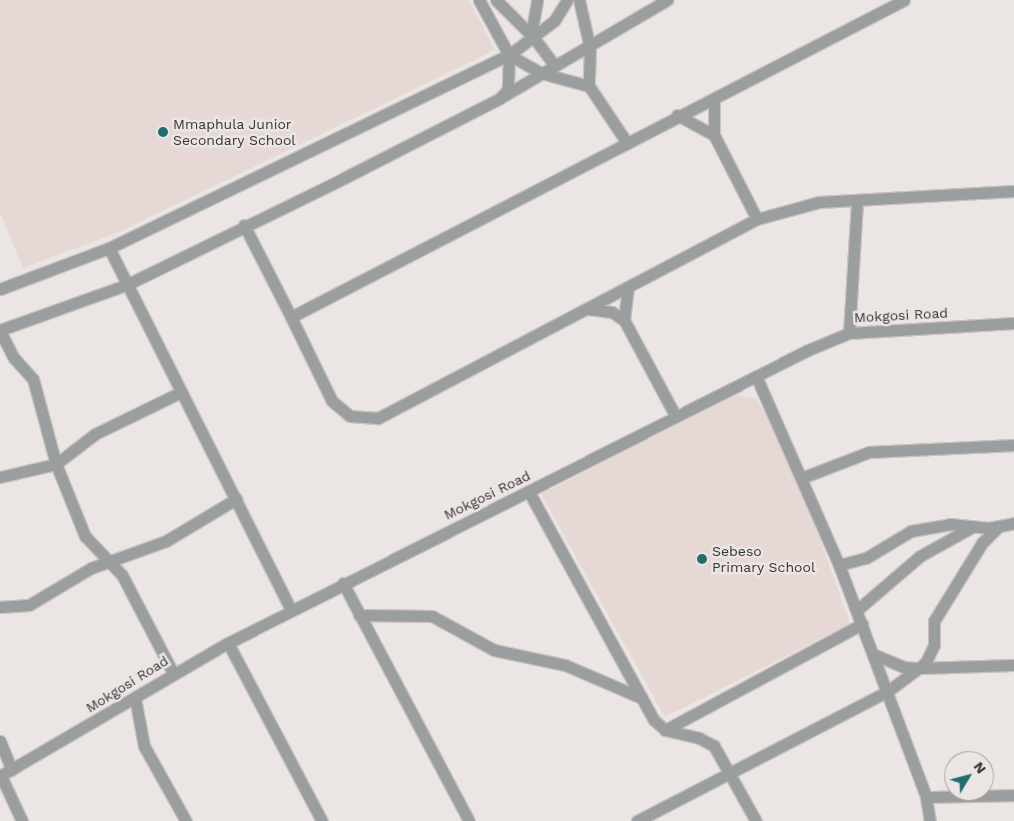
<!DOCTYPE html>
<style>
body{margin:0}
#map{position:relative;width:1014px;height:821px;overflow:hidden;background:#ebe5e4;font-family:"Work Sans",sans-serif}
div>[style]{position:absolute}
.built>*{inset:0;background:#e6d8d5}
.roads{filter:drop-shadow(1px 0 #c7c2c1) drop-shadow(-1px 0 #c7c2c1) drop-shadow(0 1px #c7c2c1) drop-shadow(0 -1px #c7c2c1)}
.minor>*{height:11px;margin:-5.5px;padding:0 5.5px;transform-origin:5.5px;border-radius:5.5px;background:#9b9e9e}
.dots>*{width:14px;height:14px;translate:-50% -50%;box-sizing:border-box;border:2px solid #ebe5e4;border-radius:50%}
span{translate:-50% -50%;white-space:nowrap;text-align:center;line-height:1.15;-webkit-text-stroke:5px #ebe5e4;paint-order:stroke}
.poi-label{font-size:14px;color:#393736}
.left{translate:0 -50%;text-align:left}
.street-label{font-size:14px;color:#393736}
.north{position:absolute;left:944px;top:751px;width:50px;height:50px;box-sizing:border-box;background:#ebe5e4;border:1px solid #a49f9e;border-radius:50%;rotate:53deg;font-size:14px;font-weight:700;line-height:20px;text-align:center;color:#393736}
.north::after{content:'';display:block;margin:auto;width:18px;height:22px;background:#226d70;clip-path:polygon(50% 0,100% 100%,50% 72%,0 100%)}
</style>
<div id="map">
<div class="built">
<i style="clip-path:polygon(0 0,469px 0,495px 50px,119px 232px,23px 268px,0 213px)"></i>
<i style="clip-path:polygon(736px 395px,756px 399px,772px 424px,800px 482px,850px 624px,665px 717px,541px 494px)"></i>
</div>
<div class="roads">
<div class="minor">
<i style="left:479px;top:0;width:63px;rotate:61.4deg"></i>
<i style="left:509px;top:55px;width:34px;rotate:92deg"></i>
<i style="left:508px;top:89px;width:11px;rotate:131deg"></i>
<i style="left:496px;top:0;width:54px;rotate:45deg"></i>
<i style="left:534px;top:38px;width:35px;rotate:53deg"></i>
<i style="left:579px;top:0;width:49px;rotate:77.1deg"></i>
<i style="left:590px;top:48px;width:38px;rotate:92deg"></i>
<i style="left:589px;top:86px;width:69px;rotate:56.3deg"></i>
<i style="left:531px;top:35px;width:36px;rotate:-80deg"></i>
<i style="left:509px;top:55px;width:37px;rotate:29deg"></i>
<i style="left:541px;top:73px;width:50px;rotate:15.2deg"></i>
<i style="left:714px;top:99px;width:36px;rotate:90deg"></i>
<i style="left:714px;top:135px;width:94px;rotate:62.9deg"></i>
<i style="left:677px;top:115px;width:42px;rotate:28.4deg"></i>
<i style="left:244px;top:225px;width:103px;rotate:62.9deg"></i>
<i style="left:291px;top:317px;width:690px;rotate:-27.34deg"></i>
<i style="left:109px;top:248px;width:405px;rotate:63.3deg"></i>
<i style="left:628px;top:287px;width:33px;rotate:97deg"></i>
<i style="left:624px;top:320px;width:108px;rotate:61.8deg"></i>
<i style="left:0;top:289px;width:116px;rotate:-20.6deg"></i>
<i style="left:109px;top:248px;width:444px;rotate:-25.8deg"></i>
<i style="left:509px;top:55px;width:56px;rotate:-37.1deg"></i>
<i style="left:554px;top:21px;width:25px;rotate:-58deg"></i>
<i style="left:588px;top:309px;width:24px;rotate:7deg"></i>
<i style="left:612px;top:312px;width:14px;rotate:34deg"></i>
<i style="left:291px;top:317px;width:93px;rotate:64deg"></i>
<i style="left:332px;top:401px;width:23px;rotate:40deg"></i>
<i style="left:350px;top:416px;width:28px;rotate:4deg"></i>
<i style="left:378px;top:418px;width:428px;rotate:-27.7deg"></i>
<i style="left:757px;top:219px;width:64px;rotate:-15.3deg"></i>
<i style="left:819px;top:202px;width:195px;rotate:-3.2deg"></i>
<i style="left:0;top:330px;width:134px;rotate:-19.7deg"></i>
<i style="left:126px;top:285px;width:243px;rotate:-26.1deg"></i>
<i style="left:344px;top:178px;width:175px;rotate:-27.1deg"></i>
<i style="left:500px;top:98px;width:194px;rotate:-30.4deg"></i>
<i style="left:0;top:331px;width:30px;rotate:63deg"></i>
<i style="left:14px;top:358px;width:28px;rotate:48deg"></i>
<i style="left:33px;top:379px;width:88px;rotate:74.9deg"></i>
<i style="left:56px;top:464px;width:78px;rotate:68.1deg"></i>
<i style="left:85px;top:536px;width:54px;rotate:46.5deg"></i>
<i style="left:122px;top:575px;width:110px;rotate:62.5deg"></i>
<i style="left:849px;top:333px;width:132px;rotate:-86.5deg"></i>
<i style="left:756px;top:376px;width:206px;rotate:66.3deg"></i>
<i style="left:839px;top:565px;width:248px;rotate:69.4deg"></i>
<i style="left:926px;top:797px;width:24px;rotate:81deg"></i>
<i style="left:0;top:477px;width:57px;rotate:-13.1deg"></i>
<i style="left:56px;top:464px;width:49px;rotate:-37.6deg"></i>
<i style="left:95px;top:434px;width:96px;rotate:-26deg"></i>
<i style="left:804px;top:477px;width:70px;rotate:-21deg"></i>
<i style="left:869px;top:452px;width:145px;rotate:-2.8deg"></i>
<i style="left:529px;top:492px;width:260px;rotate:61.3deg"></i>
<i style="left:654px;top:720px;width:15px;rotate:42deg"></i>
<i style="left:665px;top:730px;width:35px;rotate:13deg"></i>
<i style="left:699px;top:738px;width:17px;rotate:28deg"></i>
<i style="left:714px;top:746px;width:86px;rotate:60.8deg"></i>
<i style="left:839px;top:565px;width:28px;rotate:-15deg"></i>
<i style="left:866px;top:558px;width:52px;rotate:-31deg"></i>
<i style="left:911px;top:531px;width:40px;rotate:-10deg"></i>
<i style="left:950px;top:524px;width:39px;rotate:6deg"></i>
<i style="left:989px;top:528px;width:25px;rotate:-11deg"></i>
<i style="left:343px;top:583px;width:269px;rotate:62.1deg"></i>
<i style="left:0;top:607px;width:29px;rotate:-4deg"></i>
<i style="left:29px;top:605px;width:72px;rotate:-30.8deg"></i>
<i style="left:91px;top:568px;width:80px;rotate:-19.8deg"></i>
<i style="left:166px;top:541px;width:82px;rotate:-31deg"></i>
<i style="left:857px;top:610px;width:83px;rotate:-40.6deg"></i>
<i style="left:920px;top:556px;width:60px;rotate:-29.1deg"></i>
<i style="left:359px;top:615px;width:73px;rotate:0.8deg"></i>
<i style="left:432px;top:616px;width:71px;rotate:28.7deg"></i>
<i style="left:494px;top:650px;width:73px;rotate:11.9deg"></i>
<i style="left:565px;top:665px;width:84px;rotate:23.2deg"></i>
<i style="left:228px;top:643px;width:201px;rotate:62.2deg"></i>
<i style="left:873px;top:654px;width:33px;rotate:23deg"></i>
<i style="left:903px;top:667px;width:16px;rotate:4deg"></i>
<i style="left:919px;top:668px;width:9px;rotate:-41deg"></i>
<i style="left:926px;top:662px;width:19px;rotate:-65deg"></i>
<i style="left:934px;top:645px;width:24px;rotate:-90deg"></i>
<i style="left:934px;top:621px;width:92px;rotate:-58.4deg"></i>
<i style="left:982px;top:543px;width:24px;rotate:-45deg"></i>
<i style="left:135px;top:698px;width:49px;rotate:79.4deg"></i>
<i style="left:144px;top:746px;width:86px;rotate:60.8deg"></i>
<i style="left:665px;top:730px;width:224px;rotate:-28.3deg"></i>
<i style="left:0;top:741px;width:31px;rotate:68deg"></i>
<i style="left:0;top:776px;width:264px;rotate:-30.3deg"></i>
<i style="left:228px;top:643px;width:650px;rotate:-26.8deg"></i>
<i style="left:808px;top:350px;width:44px;rotate:-22.5deg"></i>
<i style="left:849px;top:333px;width:165px;rotate:-3.5deg"></i>
<i style="left:1px;top:776px;width:50px;rotate:65deg"></i>
<i style="left:926px;top:797px;width:88px;rotate:-1.3deg"></i>
<i style="left:637px;top:821px;width:283px;rotate:-27.4deg"></i>
<i style="left:888px;top:691px;width:39px;rotate:-37deg"></i>
<i style="left:919px;top:668px;width:95px;rotate:-1.8deg"></i>
</div>
</div>
<div class="dots">
<i style="left:163px;top:132px;background:#226d70"></i>
<i style="left:702px;top:559px;background:#226d70"></i>
</div>
<div class="poi-label">
<span class="left" style="left:173px;top:132px">Mmaphula Junior<br>Secondary School</span>
<span class="left" style="left:712px;top:559px">Sebeso<br>Primary School</span>
</div>
<div class="street-label">
<span style="left:901px;top:315px;rotate:-3deg">Mokgosi Road</span>
<span style="left:487px;top:495px;rotate:-26deg">Mokgosi Road</span>
<span style="left:127px;top:684px;rotate:-32deg">Mokgosi Road</span>
</div>
<div class="north">N</div>
</div>
